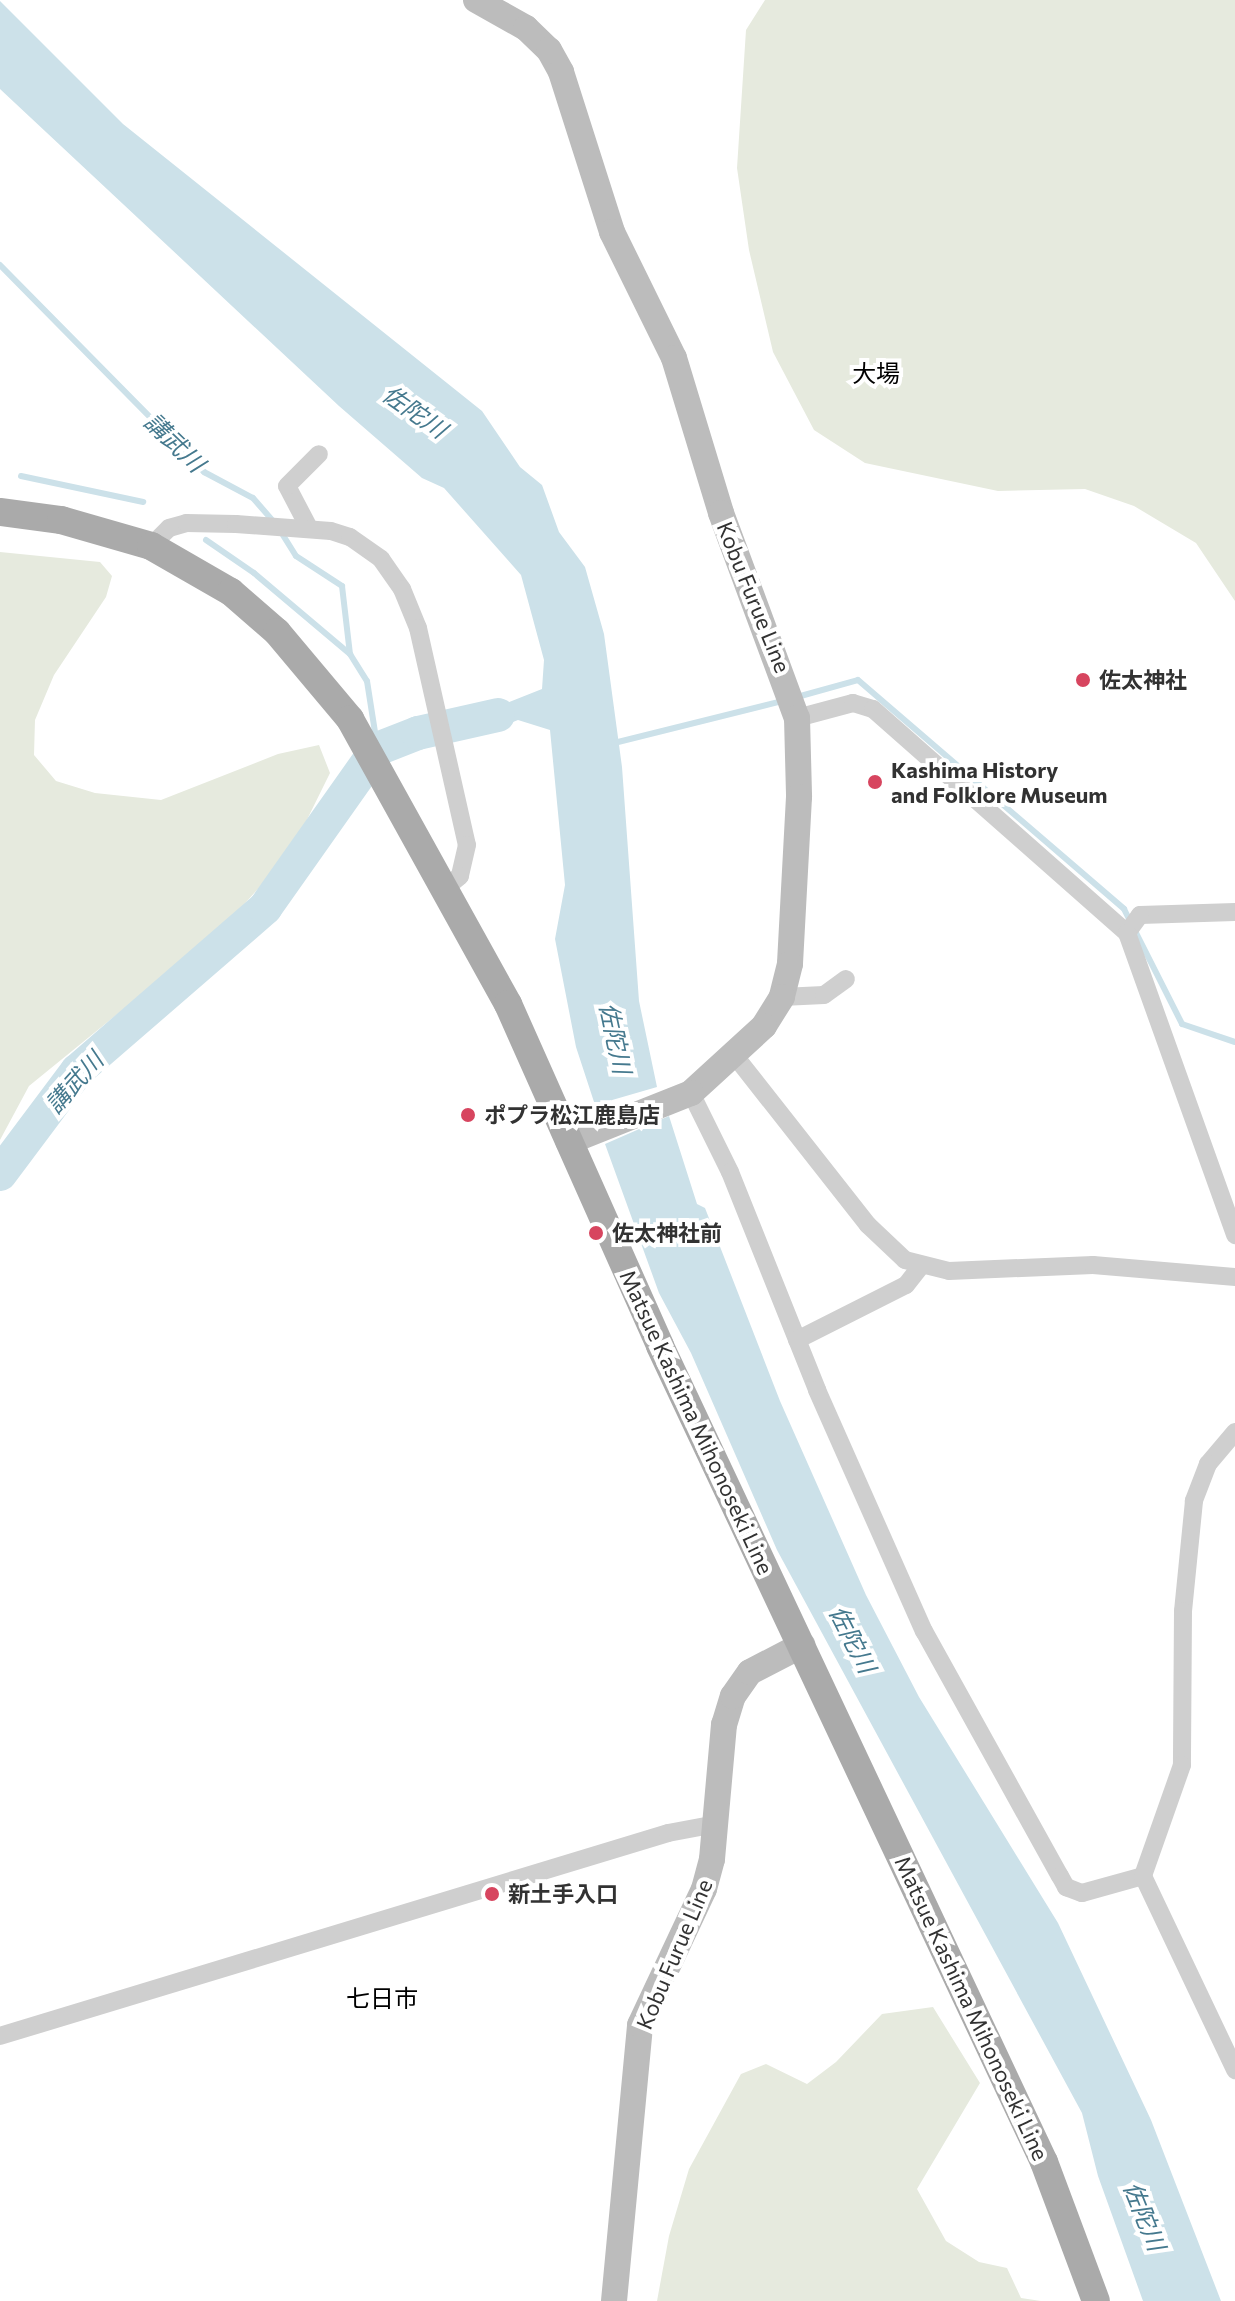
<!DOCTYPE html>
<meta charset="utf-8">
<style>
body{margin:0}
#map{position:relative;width:1235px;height:2301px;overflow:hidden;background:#fff;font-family:Commissioner,"Noto Sans JP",sans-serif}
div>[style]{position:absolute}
.green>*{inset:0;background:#e6eade}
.water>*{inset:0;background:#cce1e9}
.stream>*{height:6px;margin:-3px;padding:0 3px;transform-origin:3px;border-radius:3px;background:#cce1e9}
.river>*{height:34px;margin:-17px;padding:0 17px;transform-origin:17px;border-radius:17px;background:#cce1e9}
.minor>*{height:18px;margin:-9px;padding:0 9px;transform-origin:9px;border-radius:9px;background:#cfcfcf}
.secondary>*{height:26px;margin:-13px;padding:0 13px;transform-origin:13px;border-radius:13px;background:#bcbcbc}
.primary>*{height:28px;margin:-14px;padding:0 14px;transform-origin:14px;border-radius:14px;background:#aaa}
.dots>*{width:22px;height:22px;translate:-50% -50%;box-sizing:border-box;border:4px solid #fff;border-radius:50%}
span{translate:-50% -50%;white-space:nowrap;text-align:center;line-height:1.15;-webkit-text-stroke:8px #fff;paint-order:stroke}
.street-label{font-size:22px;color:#323232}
.poi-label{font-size:22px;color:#323232;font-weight:700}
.left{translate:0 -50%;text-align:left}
.neighbourhood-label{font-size:24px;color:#000}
.water-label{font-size:24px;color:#45798e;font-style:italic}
</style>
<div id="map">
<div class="green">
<i style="clip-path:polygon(765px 0,1235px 0,1235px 601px,1196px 543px,1134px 506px,1085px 489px,998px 491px,865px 463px,814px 430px,773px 352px,749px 250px,737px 168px,746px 30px)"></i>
<i style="clip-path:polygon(0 552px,100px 562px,112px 576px,106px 597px,54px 675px,35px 720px,34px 755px,56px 781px,95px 793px,161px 800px,278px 754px,319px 745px,330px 773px,291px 852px,223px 928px,29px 1086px,0 1140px)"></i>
<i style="clip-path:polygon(933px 2007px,980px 2083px,917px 2189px,946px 2241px,979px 2262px,1007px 2268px,1021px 2298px,1041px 2301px,657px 2301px,669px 2236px,689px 2169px,741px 2074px,766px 2064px,807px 2084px,836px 2062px,882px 2014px)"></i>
</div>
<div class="water">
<i style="clip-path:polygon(0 1px,123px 124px,482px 411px,520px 467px,542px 485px,559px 532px,585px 567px,604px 634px,622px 767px,639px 1001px,657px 1087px,595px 1105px,576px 1047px,555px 939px,565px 885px,550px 730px,518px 720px,496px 729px,455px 733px,450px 715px,499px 706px,542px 689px,544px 660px,521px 575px,444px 488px,422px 478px,339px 406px,0 89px)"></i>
<i style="clip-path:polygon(669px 1116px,697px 1204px,705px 1208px,780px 1401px,866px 1595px,919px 1697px,1058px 1923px,1151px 2120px,1221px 2301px,1143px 2301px,1098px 2176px,1082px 2113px,777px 1550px,691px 1353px,659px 1293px,605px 1144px)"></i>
</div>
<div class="stream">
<i style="left:0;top:265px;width:291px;rotate:45.4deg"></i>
<i style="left:204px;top:472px;width:55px;rotate:28deg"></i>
<i style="left:253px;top:498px;width:33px;rotate:49deg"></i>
<i style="left:21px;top:476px;width:125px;rotate:12deg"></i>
<i style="left:281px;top:532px;width:28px;rotate:58deg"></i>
<i style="left:296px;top:556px;width:55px;rotate:33.1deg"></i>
<i style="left:342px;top:586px;width:68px;rotate:83.3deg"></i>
<i style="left:350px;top:654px;width:32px;rotate:58deg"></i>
<i style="left:367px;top:681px;width:65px;rotate:81.1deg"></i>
<i style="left:206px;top:540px;width:58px;rotate:34.5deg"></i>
<i style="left:254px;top:573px;width:126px;rotate:40.2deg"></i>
<i style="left:797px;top:697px;width:63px;rotate:-15.6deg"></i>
<i style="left:858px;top:680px;width:351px;rotate:40.7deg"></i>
<i style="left:1124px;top:909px;width:129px;rotate:63.2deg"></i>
<i style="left:1182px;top:1024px;width:56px;rotate:18.8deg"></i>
<i style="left:614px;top:743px;width:173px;rotate:-14deg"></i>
</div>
<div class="river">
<i style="left:0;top:1174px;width:129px;rotate:-53.2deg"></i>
<i style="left:77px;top:1071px;width:249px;rotate:-40.9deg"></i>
<i style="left:265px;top:908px;width:194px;rotate:-54.8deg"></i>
<i style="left:377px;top:749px;width:44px;rotate:-21.3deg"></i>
<i style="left:418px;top:733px;width:82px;rotate:-12.7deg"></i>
</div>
<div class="minor">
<i style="left:309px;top:528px;width:47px;rotate:-117.6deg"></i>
<i style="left:287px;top:486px;width:45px;rotate:-45deg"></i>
<i style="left:151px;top:546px;width:25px;rotate:-45deg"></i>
<i style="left:169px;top:528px;width:18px;rotate:-16deg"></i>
<i style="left:186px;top:523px;width:50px;rotate:1.1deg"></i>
<i style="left:236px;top:524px;width:95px;rotate:4.2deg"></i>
<i style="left:331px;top:531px;width:20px;rotate:18deg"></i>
<i style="left:350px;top:537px;width:38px;rotate:35deg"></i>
<i style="left:381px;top:559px;width:37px;rotate:55deg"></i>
<i style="left:402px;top:589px;width:42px;rotate:67.7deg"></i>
<i style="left:418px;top:628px;width:222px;rotate:77.3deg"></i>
<i style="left:467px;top:845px;width:32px;rotate:103deg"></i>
<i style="left:460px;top:876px;width:17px;rotate:140deg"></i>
<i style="left:797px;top:718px;width:58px;rotate:-15deg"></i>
<i style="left:853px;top:703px;width:21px;rotate:17deg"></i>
<i style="left:873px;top:709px;width:339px;rotate:41.4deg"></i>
<i style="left:1235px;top:912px;width:95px;rotate:178.2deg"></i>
<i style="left:1140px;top:915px;width:22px;rotate:126deg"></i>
<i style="left:1127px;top:933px;width:321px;rotate:70.3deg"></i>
<i style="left:782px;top:997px;width:42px;rotate:-2.7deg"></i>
<i style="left:824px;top:995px;width:27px;rotate:-36deg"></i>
<i style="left:735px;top:1056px;width:215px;rotate:51.8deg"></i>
<i style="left:868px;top:1225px;width:51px;rotate:43.4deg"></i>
<i style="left:905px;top:1260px;width:45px;rotate:14deg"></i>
<i style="left:949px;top:1271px;width:144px;rotate:-2.4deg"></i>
<i style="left:1093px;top:1265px;width:143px;rotate:4.8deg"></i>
<i style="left:691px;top:1093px;width:88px;rotate:63.7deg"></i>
<i style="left:730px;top:1172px;width:235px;rotate:68.2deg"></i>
<i style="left:817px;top:1390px;width:264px;rotate:66.1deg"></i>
<i style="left:924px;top:1631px;width:280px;rotate:61deg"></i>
<i style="left:1060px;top:1876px;width:13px;rotate:61deg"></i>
<i style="left:1066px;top:1887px;width:17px;rotate:21deg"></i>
<i style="left:1082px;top:1893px;width:63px;rotate:-15.6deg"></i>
<i style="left:797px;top:1340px;width:122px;rotate:-26.8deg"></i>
<i style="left:906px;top:1285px;width:24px;rotate:-52deg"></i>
<i style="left:1235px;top:1432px;width:42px;rotate:130.2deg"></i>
<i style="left:1208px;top:1464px;width:40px;rotate:111deg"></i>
<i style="left:1194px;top:1501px;width:111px;rotate:95.7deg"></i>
<i style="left:1183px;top:1611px;width:154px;rotate:90.4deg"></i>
<i style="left:1182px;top:1765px;width:118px;rotate:109.4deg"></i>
<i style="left:1143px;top:1876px;width:215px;rotate:64.6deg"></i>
<i style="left:0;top:2036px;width:698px;rotate:-16.9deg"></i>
<i style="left:668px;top:1833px;width:49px;rotate:-10.6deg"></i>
</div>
<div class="secondary">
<i style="left:476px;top:0;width:57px;rotate:29.2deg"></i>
<i style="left:526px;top:28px;width:32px;rotate:44deg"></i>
<i style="left:549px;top:50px;width:25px;rotate:61deg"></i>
<i style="left:561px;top:72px;width:168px;rotate:72.3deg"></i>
<i style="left:612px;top:232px;width:140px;rotate:63.8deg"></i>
<i style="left:674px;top:358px;width:162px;rotate:73.1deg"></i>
<i style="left:721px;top:513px;width:219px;rotate:69.7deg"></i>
<i style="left:797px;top:718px;width:79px;rotate:88.5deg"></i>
<i style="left:799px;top:797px;width:167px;rotate:93.1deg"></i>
<i style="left:790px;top:964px;width:34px;rotate:104deg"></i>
<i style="left:782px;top:997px;width:34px;rotate:122deg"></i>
<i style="left:764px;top:1026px;width:99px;rotate:137.5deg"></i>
<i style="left:691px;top:1093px;width:132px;rotate:158.3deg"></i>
<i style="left:614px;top:2301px;width:277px;rotate:-84.6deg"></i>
<i style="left:640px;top:2025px;width:150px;rotate:-64.8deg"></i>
<i style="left:704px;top:1889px;width:31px;rotate:-75deg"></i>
<i style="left:712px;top:1859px;width:135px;rotate:-84.9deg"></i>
<i style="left:724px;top:1725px;width:30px;rotate:-73deg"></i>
<i style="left:733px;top:1696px;width:29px;rotate:-55deg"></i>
<i style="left:750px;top:1672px;width:59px;rotate:-27.4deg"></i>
</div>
<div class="primary">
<i style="left:0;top:512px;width:62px;rotate:7.5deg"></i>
<i style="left:61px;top:520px;width:94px;rotate:16.1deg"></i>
<i style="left:151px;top:546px;width:92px;rotate:29.9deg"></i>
<i style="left:231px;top:592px;width:61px;rotate:41deg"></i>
<i style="left:277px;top:632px;width:114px;rotate:50deg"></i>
<i style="left:350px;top:719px;width:326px;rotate:61deg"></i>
<i style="left:508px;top:1004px;width:374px;rotate:66deg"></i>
<i style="left:660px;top:1346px;width:902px;rotate:64.8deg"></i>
<i style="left:1044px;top:2162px;width:148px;rotate:69.5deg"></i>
</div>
<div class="dots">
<i style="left:1083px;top:680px;background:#d7455f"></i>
<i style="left:875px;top:782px;background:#d7455f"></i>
<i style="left:468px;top:1115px;background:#d7455f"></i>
<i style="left:596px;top:1233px;background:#d7455f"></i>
<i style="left:492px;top:1894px;background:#d7455f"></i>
</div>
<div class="street-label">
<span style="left:754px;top:597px;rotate:68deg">Kobu Furue Line</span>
<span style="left:697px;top:1422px;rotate:65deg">Matsue Kashima Mihonoseki Line</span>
<span style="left:674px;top:1954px;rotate:-67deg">Kobu Furue Line</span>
<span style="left:972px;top:2008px;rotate:65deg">Matsue Kashima Mihonoseki Line</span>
</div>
<div class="poi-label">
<span class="left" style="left:1099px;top:680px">佐太神社</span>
<span class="left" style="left:891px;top:782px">Kashima History<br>and Folklore Museum</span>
<span class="left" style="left:484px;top:1115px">ポプラ松江鹿島店</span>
<span class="left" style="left:612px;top:1233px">佐太神社前</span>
<span class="left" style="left:508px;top:1894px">新土手入口</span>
</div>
<div class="neighbourhood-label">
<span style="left:876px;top:373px">大場</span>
<span style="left:382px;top:1998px">七日市</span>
</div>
<div class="water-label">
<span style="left:415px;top:411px;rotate:35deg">佐陀川</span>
<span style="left:175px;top:442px;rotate:44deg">講武川</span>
<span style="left:616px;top:1038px;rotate:78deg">佐陀川</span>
<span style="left:74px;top:1082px;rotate:-48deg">講武川</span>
<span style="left:853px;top:1639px;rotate:63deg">佐陀川</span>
<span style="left:1145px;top:2216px;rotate:68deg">佐陀川</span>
</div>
</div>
